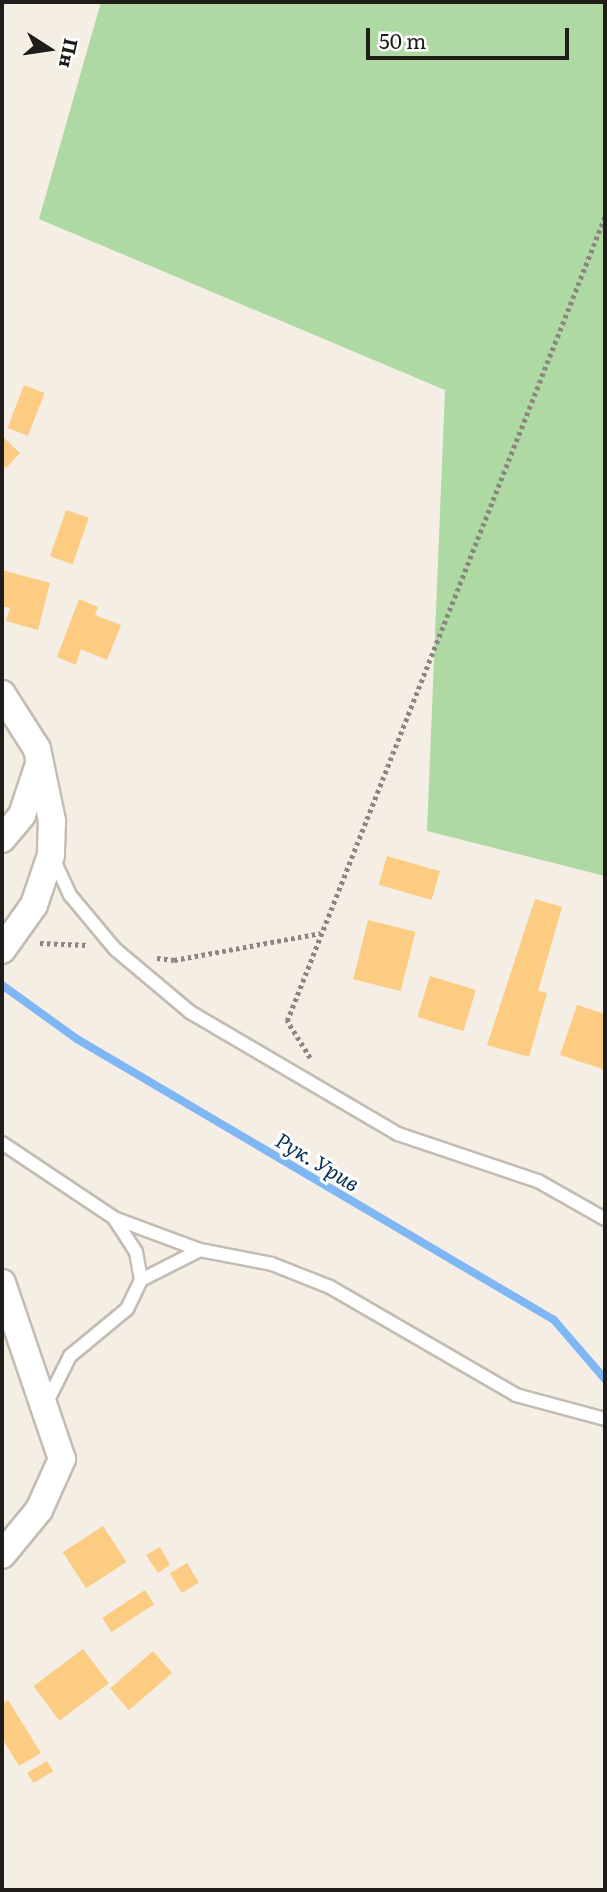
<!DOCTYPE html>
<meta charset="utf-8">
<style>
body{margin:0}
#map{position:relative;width:607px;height:1892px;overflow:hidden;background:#f5eee4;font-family:Literata,serif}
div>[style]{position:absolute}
.green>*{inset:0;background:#afd9a3}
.stream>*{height:8px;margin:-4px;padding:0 4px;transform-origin:4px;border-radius:4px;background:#7fb7f4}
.building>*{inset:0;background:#fdcc83;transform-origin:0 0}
.path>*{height:4.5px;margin-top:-2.25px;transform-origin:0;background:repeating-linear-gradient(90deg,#8b867f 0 3.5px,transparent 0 7px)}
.roads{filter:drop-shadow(2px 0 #c3bcb3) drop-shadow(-2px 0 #c3bcb3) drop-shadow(0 2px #c3bcb3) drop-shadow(0 -2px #c3bcb3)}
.service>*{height:12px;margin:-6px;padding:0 6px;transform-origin:6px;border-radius:6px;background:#fff}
.minor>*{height:26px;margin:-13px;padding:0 13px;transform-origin:13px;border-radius:13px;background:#fff}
span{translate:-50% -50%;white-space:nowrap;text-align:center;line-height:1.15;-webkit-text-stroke:6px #fff;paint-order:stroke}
.water-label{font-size:21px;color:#072f56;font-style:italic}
.frame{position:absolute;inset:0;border:4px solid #1f1c19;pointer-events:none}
.north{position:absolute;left:14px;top:14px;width:70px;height:70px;-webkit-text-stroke:5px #fff;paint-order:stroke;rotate:102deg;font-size:19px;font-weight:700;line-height:28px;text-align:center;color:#1f1c19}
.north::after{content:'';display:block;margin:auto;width:24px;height:32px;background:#1f1c19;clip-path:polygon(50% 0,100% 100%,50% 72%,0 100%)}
.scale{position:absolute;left:366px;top:28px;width:203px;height:32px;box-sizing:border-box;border:4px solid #1f1c19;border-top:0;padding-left:9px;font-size:21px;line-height:24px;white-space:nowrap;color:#1f1c19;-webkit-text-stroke:5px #fff;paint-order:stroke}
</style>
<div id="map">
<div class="green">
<i style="clip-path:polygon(101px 2px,605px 2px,605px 876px,427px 831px,445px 390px,39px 219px)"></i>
</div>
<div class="stream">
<i style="left:2px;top:985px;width:92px;rotate:35.8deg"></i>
<i style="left:77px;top:1039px;width:554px;rotate:30.5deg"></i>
<i style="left:554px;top:1320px;width:78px;rotate:49.2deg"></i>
</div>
<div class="building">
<i style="left:24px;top:385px;width:22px;height:46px;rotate:21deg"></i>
<i style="clip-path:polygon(2px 436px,20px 453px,6px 468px,2px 464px)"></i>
<i style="left:66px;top:510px;width:24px;height:49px;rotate:19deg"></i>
<i style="clip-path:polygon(2px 570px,50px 583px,38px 630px,6px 621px,10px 608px,2px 606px)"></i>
<i style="clip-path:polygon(79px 599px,98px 607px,95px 615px,121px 625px,107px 660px,81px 649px,76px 665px,57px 657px)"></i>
<i style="left:387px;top:856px;width:55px;height:30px;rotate:16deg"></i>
<i style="clip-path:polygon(535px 899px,562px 907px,538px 991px,547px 993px,529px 1057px,487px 1045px)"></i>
<i style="left:368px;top:920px;width:49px;height:61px;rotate:14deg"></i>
<i style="left:430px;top:976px;width:48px;height:43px;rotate:17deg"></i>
<i style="clip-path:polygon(577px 1005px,605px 1014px,605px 1070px,560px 1055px)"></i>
<i style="left:103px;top:1526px;width:43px;height:48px;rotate:57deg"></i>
<i style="clip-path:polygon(160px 1547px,170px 1565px,158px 1573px,146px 1555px)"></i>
<i style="left:187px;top:1563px;width:23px;height:20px;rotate:59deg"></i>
<i style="left:145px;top:1590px;width:17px;height:51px;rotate:57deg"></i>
<i style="left:83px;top:1649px;width:43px;height:62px;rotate:53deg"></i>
<i style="left:153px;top:1651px;width:29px;height:57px;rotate:49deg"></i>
<i style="clip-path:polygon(8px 1700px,41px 1753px,19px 1766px,2px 1738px,2px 1704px)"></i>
<i style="left:47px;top:1761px;width:12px;height:23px;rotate:59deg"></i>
</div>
<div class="path">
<i style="left:40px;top:943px;width:47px;rotate:2.4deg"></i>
<i style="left:157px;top:958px;width:17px;rotate:7deg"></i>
<i style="left:174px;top:960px;width:149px;rotate:-10.4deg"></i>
<i style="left:310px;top:1058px;width:44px;rotate:-121.9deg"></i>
<i style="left:287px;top:1021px;width:866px;rotate:-68.44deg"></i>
</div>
<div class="roads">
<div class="service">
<i style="left:53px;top:858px;width:41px;rotate:65.3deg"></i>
<i style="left:70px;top:895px;width:70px;rotate:50.2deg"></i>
<i style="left:115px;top:949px;width:98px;rotate:40deg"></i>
<i style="left:190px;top:1012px;width:241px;rotate:30.4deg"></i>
<i style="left:398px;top:1134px;width:148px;rotate:18.6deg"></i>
<i style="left:538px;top:1181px;width:77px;rotate:29.6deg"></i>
<i style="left:2px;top:1143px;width:135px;rotate:33.8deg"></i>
<i style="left:114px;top:1218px;width:92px;rotate:20.4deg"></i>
<i style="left:200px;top:1250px;width:73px;rotate:11deg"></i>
<i style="left:272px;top:1264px;width:62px;rotate:21.6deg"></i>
<i style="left:330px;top:1287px;width:215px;rotate:30.1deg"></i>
<i style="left:516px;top:1395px;width:92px;rotate:15.1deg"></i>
<i style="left:141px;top:1280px;width:66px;rotate:-27deg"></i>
<i style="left:47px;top:1402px;width:51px;rotate:-63.4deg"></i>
<i style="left:70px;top:1356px;width:74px;rotate:-39.5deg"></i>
<i style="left:127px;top:1309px;width:32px;rotate:-64deg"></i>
<i style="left:141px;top:1280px;width:28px;rotate:-100deg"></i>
<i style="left:136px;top:1252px;width:40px;rotate:-122.9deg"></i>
</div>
<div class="minor">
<i style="left:2px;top:694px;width:65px;rotate:57.5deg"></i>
<i style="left:37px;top:749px;width:74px;rotate:78.2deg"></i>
<i style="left:52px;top:821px;width:34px;rotate:92deg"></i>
<i style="left:51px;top:855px;width:53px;rotate:108.8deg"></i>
<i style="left:34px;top:905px;width:55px;rotate:125.4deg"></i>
<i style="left:2px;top:839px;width:31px;rotate:-50deg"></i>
<i style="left:22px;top:815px;width:54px;rotate:-71.6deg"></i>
<i style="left:2px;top:1283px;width:186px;rotate:71.2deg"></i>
<i style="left:62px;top:1459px;width:56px;rotate:114.3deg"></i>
<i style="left:39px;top:1510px;width:58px;rotate:129.4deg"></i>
</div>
</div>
<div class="water-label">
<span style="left:318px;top:1161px;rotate:31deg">Рук. Урив</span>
</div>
<div class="frame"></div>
<div class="north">Пн</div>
<div class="scale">50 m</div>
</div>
